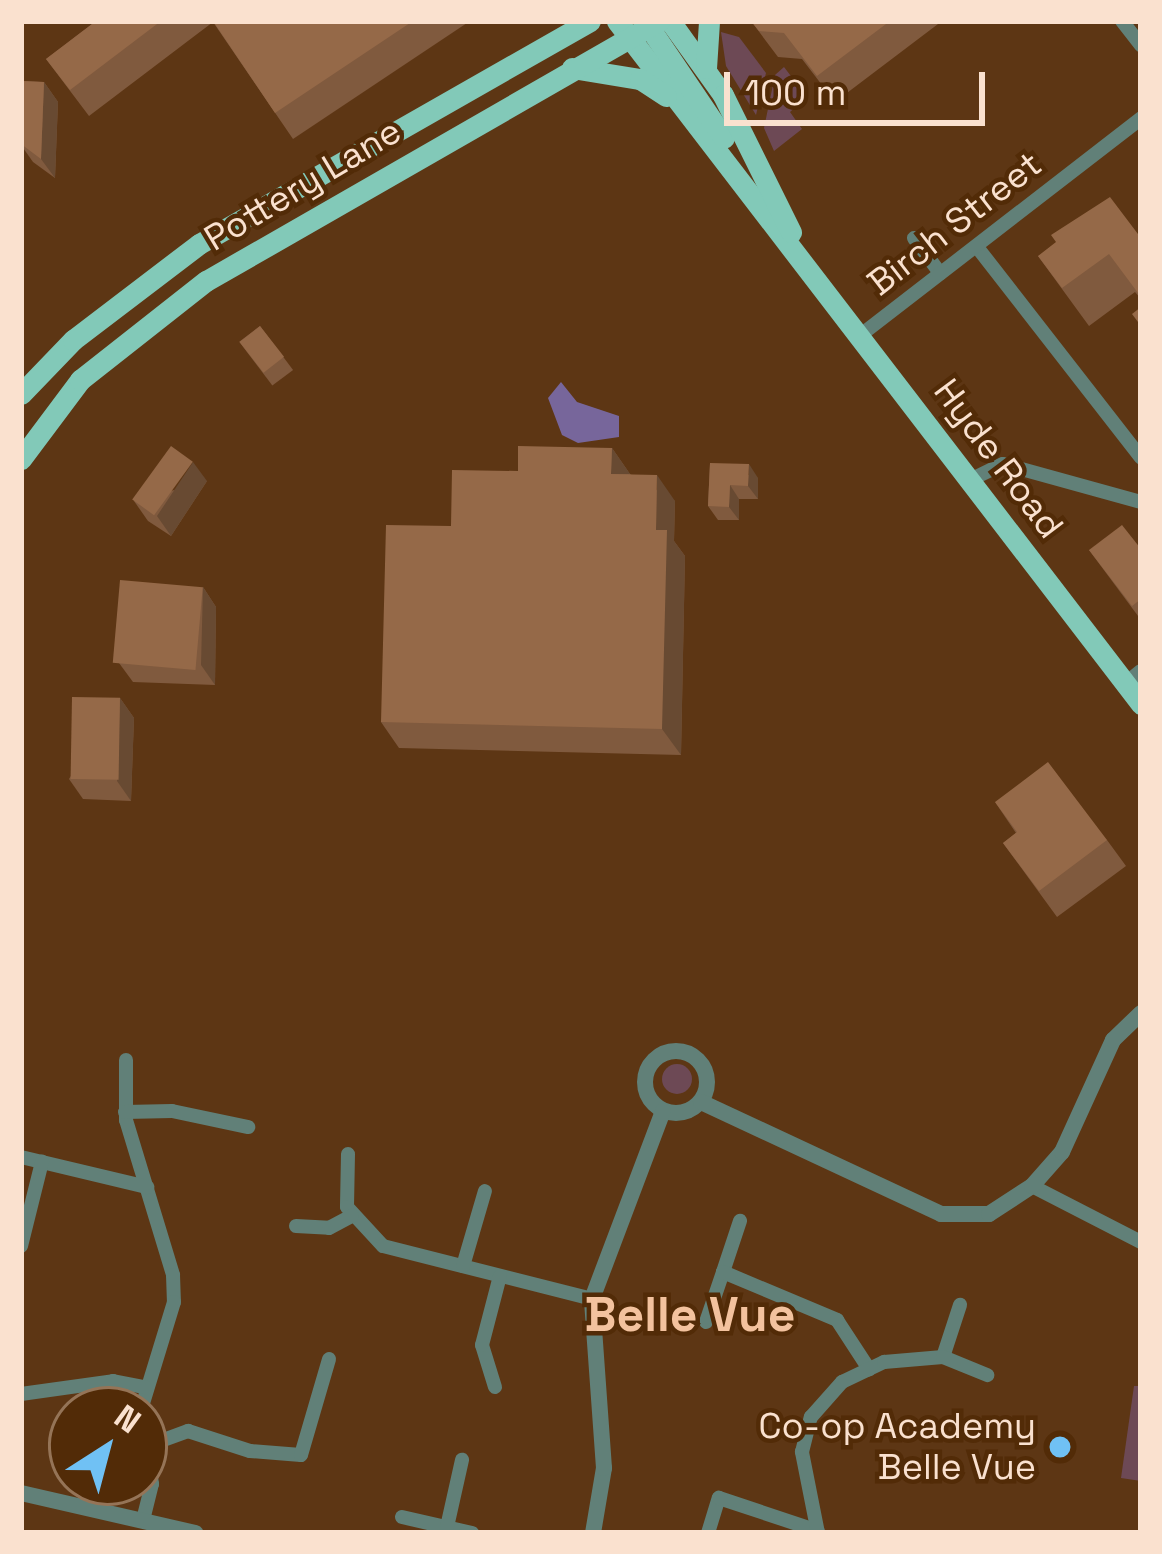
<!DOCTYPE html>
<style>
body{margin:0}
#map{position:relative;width:1162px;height:1554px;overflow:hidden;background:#5d3614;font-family:"Space Grotesk",sans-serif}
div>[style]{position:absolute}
.green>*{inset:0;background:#6d4955}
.round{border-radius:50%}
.water>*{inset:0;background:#77669b}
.minor>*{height:14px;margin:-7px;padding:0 7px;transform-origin:7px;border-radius:7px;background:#618078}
.tertiary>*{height:16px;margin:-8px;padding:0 8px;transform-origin:8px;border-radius:8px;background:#618078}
.tertiary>.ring{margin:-8px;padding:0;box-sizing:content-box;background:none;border:16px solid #618078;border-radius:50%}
.trunk>*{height:21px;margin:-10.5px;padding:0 10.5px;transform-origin:10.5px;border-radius:10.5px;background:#82c9b8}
.wall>*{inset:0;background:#805a3e;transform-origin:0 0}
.shaded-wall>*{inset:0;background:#684a32}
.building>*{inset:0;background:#956948;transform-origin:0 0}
.dots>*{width:33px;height:33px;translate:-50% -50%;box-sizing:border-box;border:6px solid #522b07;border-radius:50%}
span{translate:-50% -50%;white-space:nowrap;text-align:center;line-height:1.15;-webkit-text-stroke:9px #522b07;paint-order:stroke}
.street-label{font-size:36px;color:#fae1cf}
.poi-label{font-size:36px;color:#fae1cf}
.right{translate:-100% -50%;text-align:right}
.district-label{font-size:48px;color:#f3c29e;font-weight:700}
.frame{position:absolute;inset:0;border:24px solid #fae1cf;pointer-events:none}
.north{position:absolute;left:48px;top:1386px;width:120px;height:120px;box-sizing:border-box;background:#522b07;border:3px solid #957457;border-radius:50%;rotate:36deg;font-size:33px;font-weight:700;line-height:48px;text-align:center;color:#fae1cf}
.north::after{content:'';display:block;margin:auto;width:42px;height:54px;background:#70c1f4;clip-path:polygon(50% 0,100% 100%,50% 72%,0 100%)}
.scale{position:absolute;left:724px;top:72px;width:261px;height:54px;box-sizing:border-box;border:6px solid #fae1cf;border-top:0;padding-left:15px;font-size:36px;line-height:42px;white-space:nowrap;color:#fae1cf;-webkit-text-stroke:9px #522b07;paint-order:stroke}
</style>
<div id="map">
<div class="green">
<i style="clip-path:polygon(721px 32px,739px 37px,766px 73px,756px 115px,726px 66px)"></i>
<i style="clip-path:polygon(784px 67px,807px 97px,790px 112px,802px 129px,774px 151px,764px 128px,775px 75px)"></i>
<i class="round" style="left:662px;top:1064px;width:30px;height:30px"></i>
<i style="clip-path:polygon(1134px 1386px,1141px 1386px,1141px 1481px,1121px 1478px)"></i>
</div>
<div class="water">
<i style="clip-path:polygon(561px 382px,577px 402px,619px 416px,619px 437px,578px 443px,562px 435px,548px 398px)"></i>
</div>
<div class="minor">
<i style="left:1122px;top:21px;width:31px;rotate:52deg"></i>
<i style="left:914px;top:238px;width:44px;rotate:53.4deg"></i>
<i style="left:977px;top:247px;width:267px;rotate:52.1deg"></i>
<i style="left:862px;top:334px;width:353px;rotate:-37.7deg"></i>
<i style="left:972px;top:479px;width:34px;rotate:-26deg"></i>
<i style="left:1003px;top:464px;width:143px;rotate:15.4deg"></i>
<i style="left:1126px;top:683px;width:19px;rotate:-39deg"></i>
<i style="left:126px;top:1060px;width:60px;rotate:90deg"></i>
<i style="left:126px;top:1120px;width:162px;rotate:73.1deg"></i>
<i style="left:173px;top:1275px;width:27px;rotate:88deg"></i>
<i style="left:174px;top:1302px;width:113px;rotate:107deg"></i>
<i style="left:125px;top:1112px;width:47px;rotate:-1.2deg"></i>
<i style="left:172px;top:1111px;width:78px;rotate:11.9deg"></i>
<i style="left:348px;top:1154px;width:53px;rotate:91.1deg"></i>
<i style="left:347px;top:1207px;width:53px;rotate:47.3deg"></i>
<i style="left:383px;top:1246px;width:216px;rotate:14.2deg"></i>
<i style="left:21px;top:1157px;width:130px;rotate:13.4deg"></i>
<i style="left:1032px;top:1186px;width:123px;rotate:27.2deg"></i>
<i style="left:296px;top:1226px;width:33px;rotate:3deg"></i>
<i style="left:329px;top:1228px;width:26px;rotate:-28deg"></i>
<i style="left:21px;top:1246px;width:87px;rotate:-76deg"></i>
<i style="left:463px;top:1266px;width:78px;rotate:-73.7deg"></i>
<i style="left:723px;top:1272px;width:54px;rotate:-71.6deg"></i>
<i style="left:706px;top:1322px;width:53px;rotate:-71.2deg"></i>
<i style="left:723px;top:1272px;width:124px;rotate:22.8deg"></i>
<i style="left:837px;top:1320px;width:59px;rotate:56.9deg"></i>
<i style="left:943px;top:1357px;width:55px;rotate:-71.9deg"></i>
<i style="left:495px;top:1387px;width:44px;rotate:-107.2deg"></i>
<i style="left:482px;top:1345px;width:71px;rotate:-75.4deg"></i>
<i style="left:21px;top:1394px;width:93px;rotate:-8deg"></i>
<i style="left:113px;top:1381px;width:33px;rotate:11deg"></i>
<i style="left:147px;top:1446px;width:44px;rotate:-20.1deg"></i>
<i style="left:188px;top:1431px;width:65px;rotate:17.9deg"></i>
<i style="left:250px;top:1451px;width:51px;rotate:4.5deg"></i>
<i style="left:301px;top:1455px;width:100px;rotate:-73.7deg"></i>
<i style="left:402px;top:1517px;width:72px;rotate:12.9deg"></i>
<i style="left:143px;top:1520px;width:37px;rotate:-76deg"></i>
<i style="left:152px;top:1484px;width:57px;rotate:-98.1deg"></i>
<i style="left:447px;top:1527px;width:69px;rotate:-77.4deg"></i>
<i style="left:708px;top:1533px;width:37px;rotate:-73deg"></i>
<i style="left:719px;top:1498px;width:104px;rotate:18.4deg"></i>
<i style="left:818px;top:1533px;width:83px;rotate:-101.2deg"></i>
<i style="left:802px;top:1452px;width:36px;rotate:-76deg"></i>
<i style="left:811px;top:1417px;width:47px;rotate:-48.5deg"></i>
<i style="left:842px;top:1382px;width:47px;rotate:-25.5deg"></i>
<i style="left:884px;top:1362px;width:59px;rotate:-4.8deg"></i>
<i style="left:943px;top:1357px;width:48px;rotate:22.2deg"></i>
</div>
<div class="tertiary">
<i class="ring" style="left:645px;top:1051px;width:46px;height:46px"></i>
<i style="left:701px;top:1102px;width:265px;rotate:25deg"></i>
<i style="left:941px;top:1214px;width:48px"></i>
<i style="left:989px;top:1214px;width:51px;rotate:-33.1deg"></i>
<i style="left:1032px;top:1186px;width:45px;rotate:-48.6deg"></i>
<i style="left:1062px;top:1152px;width:123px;rotate:-65.5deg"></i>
<i style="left:1113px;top:1040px;width:39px;rotate:-44deg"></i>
<i style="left:21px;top:1493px;width:179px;rotate:12.9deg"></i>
<i style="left:593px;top:1533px;width:66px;rotate:-80.4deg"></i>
<i style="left:604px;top:1468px;width:169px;rotate:-94.1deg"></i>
<i style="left:592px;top:1299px;width:201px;rotate:-69.3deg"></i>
</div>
<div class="trunk">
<i style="left:617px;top:21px;width:861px;rotate:52.5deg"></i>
<i style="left:645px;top:21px;width:141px;rotate:56deg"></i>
<i style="left:670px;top:21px;width:91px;rotate:54.4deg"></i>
<i style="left:723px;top:95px;width:153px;rotate:63.6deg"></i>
<i style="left:572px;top:68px;width:69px;rotate:9.2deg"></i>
<i style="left:640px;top:79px;width:31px;rotate:33deg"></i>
<i style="left:706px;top:68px;width:47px;rotate:-86.3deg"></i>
<i style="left:21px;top:394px;width:75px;rotate:-46.1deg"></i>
<i style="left:73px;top:340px;width:158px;rotate:-37.3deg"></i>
<i style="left:199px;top:244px;width:450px;rotate:-29.7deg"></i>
<i style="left:21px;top:459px;width:99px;rotate:-53.2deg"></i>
<i style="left:80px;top:380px;width:160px;rotate:-38.2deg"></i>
<i style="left:206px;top:281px;width:522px;rotate:-29.85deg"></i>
</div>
<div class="wall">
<i style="clip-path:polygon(96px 21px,470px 21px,293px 139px,213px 22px,89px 116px,46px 59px)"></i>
<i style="clip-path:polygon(751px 21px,942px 21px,835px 102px,802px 59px,778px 57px)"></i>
<i style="clip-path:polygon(22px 81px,44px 82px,58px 102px,55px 178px,33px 162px,21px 145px)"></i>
<i style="clip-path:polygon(1141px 238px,1141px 299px,1135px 292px,1089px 326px,1038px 256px)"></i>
<i style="left:260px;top:326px;width:55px;height:26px;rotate:53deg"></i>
<i style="clip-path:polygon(612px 448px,630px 474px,675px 501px,674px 541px,685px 556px,681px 755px,399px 748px,381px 722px,451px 526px,518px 471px)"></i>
<i style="clip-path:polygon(710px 463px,758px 478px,758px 499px,739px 499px,739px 520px,718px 520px,708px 506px)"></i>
<i style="clip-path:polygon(207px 481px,171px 536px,148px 521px,134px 501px)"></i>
<i style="clip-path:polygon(1141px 549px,1141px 620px,1089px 550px)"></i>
<i style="clip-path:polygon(203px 587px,216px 607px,215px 685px,133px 682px,119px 663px)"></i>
<i style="clip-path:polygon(120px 698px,134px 718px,131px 801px,83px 799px,69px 779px)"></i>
<i style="clip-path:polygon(995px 802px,1107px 840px,1126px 866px,1057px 917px,1003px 843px,1016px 833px)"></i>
</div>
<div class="shaded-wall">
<i style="clip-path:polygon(44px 82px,58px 102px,55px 178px,41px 159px)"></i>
<i style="clip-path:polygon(612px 448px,630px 474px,611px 474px)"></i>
<i style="clip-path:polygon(193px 462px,207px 481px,171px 536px,157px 516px)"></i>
<i style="clip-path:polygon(749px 464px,758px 478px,758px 499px,748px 486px)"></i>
<i style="clip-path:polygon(657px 475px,675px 501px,674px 541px,685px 556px,681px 755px,662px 729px,656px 530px)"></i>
<i style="clip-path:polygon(730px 485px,739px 499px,739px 520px,729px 507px)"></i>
<i style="clip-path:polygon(203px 587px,216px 607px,215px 685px,201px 665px)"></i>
<i style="clip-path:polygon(120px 698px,134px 718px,131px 801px,117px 781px)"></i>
</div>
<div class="building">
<i style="clip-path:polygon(96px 21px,161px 21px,70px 90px,46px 59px)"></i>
<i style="clip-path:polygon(213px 21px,413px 21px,275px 113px)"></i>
<i style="clip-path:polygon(751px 21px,890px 21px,817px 76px,784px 33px,759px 31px)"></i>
<i style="clip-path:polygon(22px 81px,44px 82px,41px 159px,21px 144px)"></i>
<i style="clip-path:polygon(1110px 197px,1141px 238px,1141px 297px,1109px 254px,1062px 288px,1038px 256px,1056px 242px,1051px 235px)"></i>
<i style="clip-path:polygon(1141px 307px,1141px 326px,1132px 314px)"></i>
<i style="left:260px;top:326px;width:39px;height:26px;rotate:52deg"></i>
<i style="left:171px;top:446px;width:27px;height:66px;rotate:36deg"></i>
<i style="clip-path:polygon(518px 446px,612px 448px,611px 474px,657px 475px,656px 530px,667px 530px,662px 729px,381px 722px,386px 525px,451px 526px,452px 470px,518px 471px)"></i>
<i style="clip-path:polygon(710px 463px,749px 464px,748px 486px,730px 485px,729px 507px,708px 506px)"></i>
<i style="clip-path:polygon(1122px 525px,1141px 549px,1141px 599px,1132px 606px,1089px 550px)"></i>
<i style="left:120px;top:580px;width:83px;height:83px;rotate:5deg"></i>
<i style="left:72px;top:697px;width:48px;height:82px;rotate:1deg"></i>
<i style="clip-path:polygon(1048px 762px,1107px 840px,1039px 891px,1003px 843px,1017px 832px,995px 802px)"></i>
</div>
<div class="dots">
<i style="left:1060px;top:1447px;background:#70c1f4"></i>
</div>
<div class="street-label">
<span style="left:303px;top:185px;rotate:-31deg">Pottery Lane</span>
<span style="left:955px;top:224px;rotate:-38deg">Birch Street</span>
<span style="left:998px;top:459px;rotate:53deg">Hyde Road</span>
</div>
<div class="poi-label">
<span class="right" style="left:1036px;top:1447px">Co-op Academy<br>Belle Vue</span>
</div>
<div class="district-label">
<span style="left:690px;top:1315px">Belle Vue</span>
</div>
<div class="frame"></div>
<div class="north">N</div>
<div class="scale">100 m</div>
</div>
